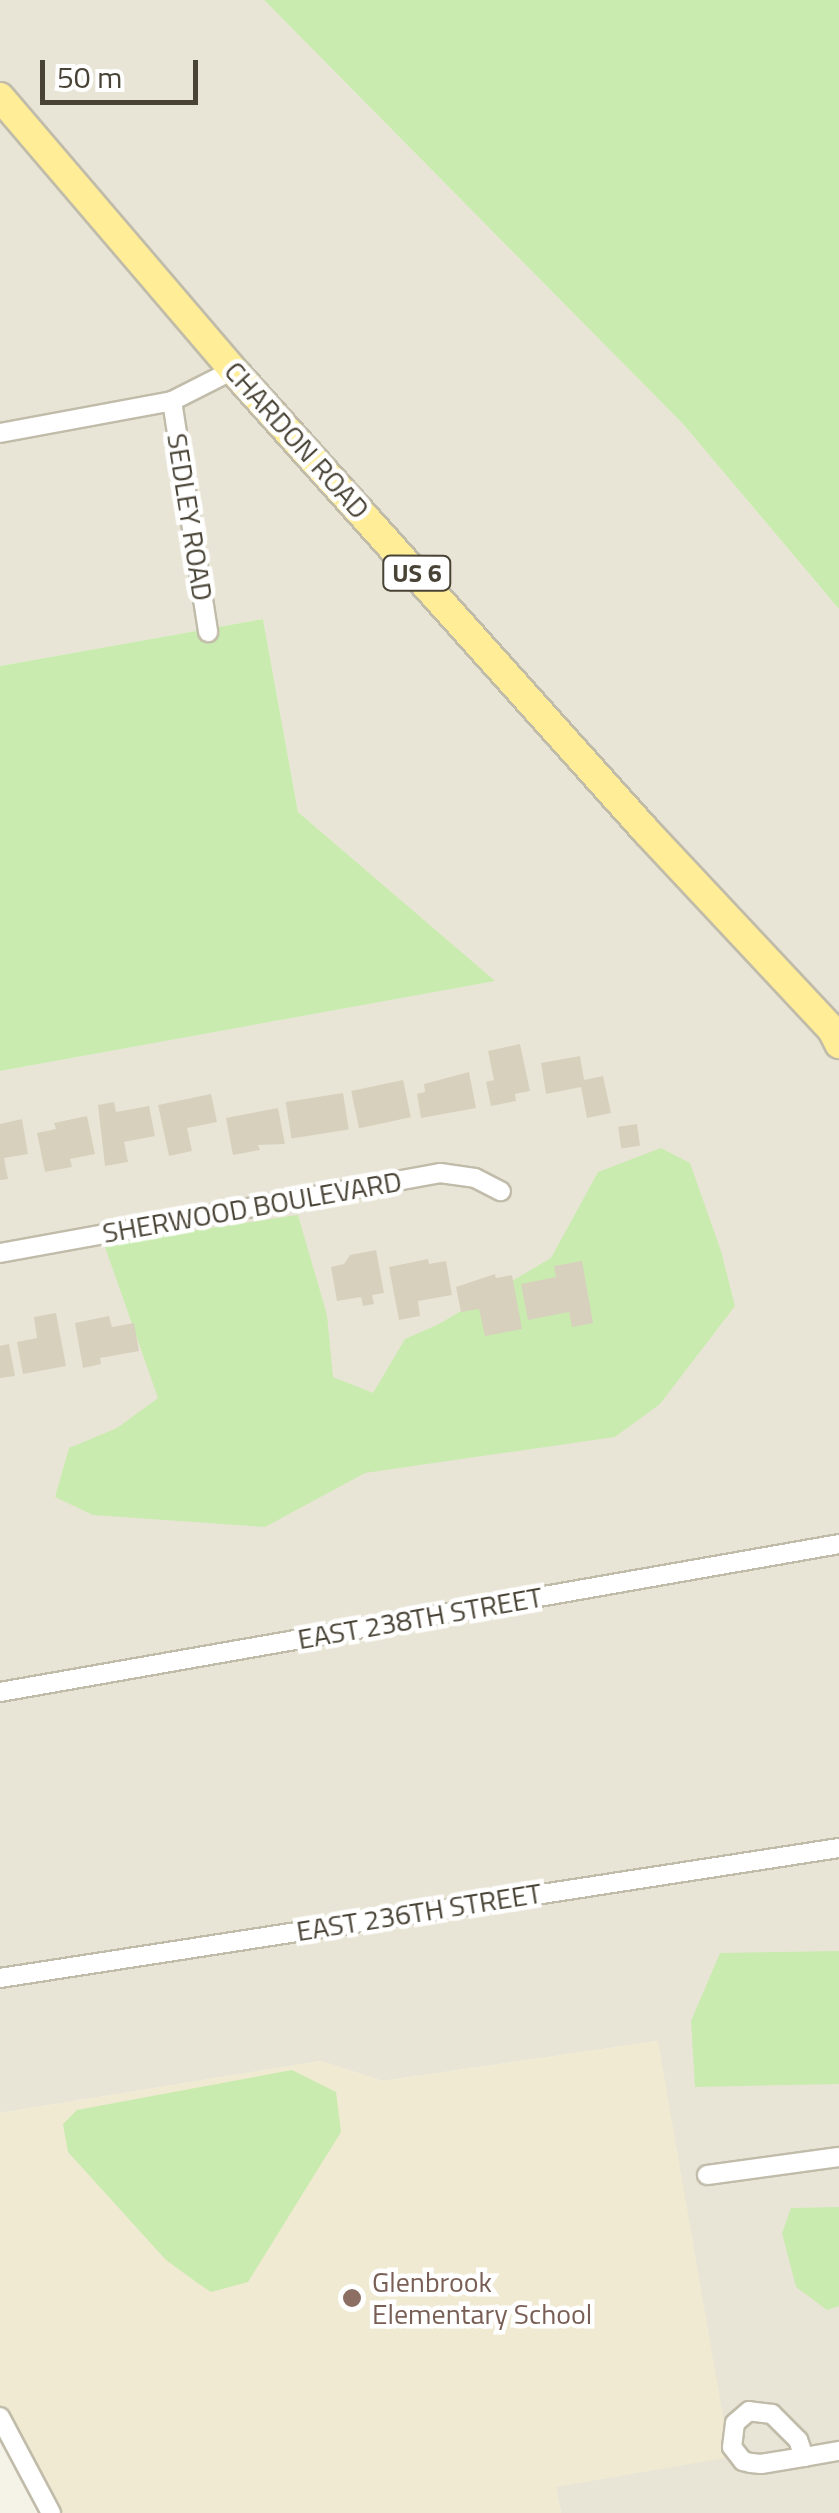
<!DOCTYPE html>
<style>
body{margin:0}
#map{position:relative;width:839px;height:2513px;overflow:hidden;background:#f5f2e8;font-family:"Titillium Web",sans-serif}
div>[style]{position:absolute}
.residential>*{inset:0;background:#e9e5d6}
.education>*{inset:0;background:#efead1}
.green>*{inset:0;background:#c9ebaf}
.building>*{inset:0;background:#d7d0bd;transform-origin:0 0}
.roads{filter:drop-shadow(2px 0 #c1bcaa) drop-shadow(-2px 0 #c1bcaa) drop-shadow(0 2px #c1bcaa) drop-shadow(0 -2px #c1bcaa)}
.minor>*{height:18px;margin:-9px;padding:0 9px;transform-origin:9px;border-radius:9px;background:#fff}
.primary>*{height:28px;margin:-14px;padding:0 14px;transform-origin:14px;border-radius:14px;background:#ffed97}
.dots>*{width:28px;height:28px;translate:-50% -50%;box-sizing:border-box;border:5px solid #fff;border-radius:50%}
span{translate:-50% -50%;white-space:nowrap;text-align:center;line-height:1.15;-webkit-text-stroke:9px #fff;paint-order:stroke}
.shield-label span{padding:2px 8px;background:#fff;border:2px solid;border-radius:8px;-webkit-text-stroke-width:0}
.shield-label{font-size:25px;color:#494336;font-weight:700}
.street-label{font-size:28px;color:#494336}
.education-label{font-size:28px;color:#785e54}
.left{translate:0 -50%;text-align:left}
.scale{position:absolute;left:40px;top:60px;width:158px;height:45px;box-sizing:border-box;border:5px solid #494336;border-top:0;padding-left:12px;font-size:30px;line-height:35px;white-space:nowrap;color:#494336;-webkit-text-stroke:8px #fff;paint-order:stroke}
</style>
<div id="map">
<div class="residential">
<i style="clip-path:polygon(0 0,264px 0,683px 424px,839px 609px,839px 2513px,561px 2513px,556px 2487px,658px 2041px,382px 2081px,321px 2061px,0 2113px,0 1071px,494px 981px,298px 812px,263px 619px,0 666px)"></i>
</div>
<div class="education">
<i style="clip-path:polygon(658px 2041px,730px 2457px,556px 2487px,561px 2513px,51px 2513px,0 2417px,0 2113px,321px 2061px,382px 2081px)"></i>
</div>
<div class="green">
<i style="clip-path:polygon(264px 0,839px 0,839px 609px,683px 424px)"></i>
<i style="clip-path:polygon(263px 619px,298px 812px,495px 981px,0 1071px,0 666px)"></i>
<i style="clip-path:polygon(661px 1148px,690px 1163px,721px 1251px,735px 1306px,660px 1404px,615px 1437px,365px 1473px,265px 1527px,93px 1515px,55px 1497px,69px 1448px,117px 1428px,158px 1398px,104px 1244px,298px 1215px,327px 1315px,333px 1377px,373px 1393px,405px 1339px,439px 1324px,551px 1258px,598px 1172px)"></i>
<i style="clip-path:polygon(839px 1951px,839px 2084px,695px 2087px,691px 2021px,720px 1953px)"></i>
<i style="clip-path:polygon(292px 2070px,336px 2092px,341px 2132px,248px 2282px,211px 2292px,199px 2284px,166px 2260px,68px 2152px,63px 2124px,77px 2110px)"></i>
<i style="clip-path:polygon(839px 2207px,839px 2306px,827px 2310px,796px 2287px,782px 2233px,791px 2208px)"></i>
</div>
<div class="building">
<i style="clip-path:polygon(520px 1044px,530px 1091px,515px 1094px,516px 1101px,491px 1106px,486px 1082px,494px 1080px,488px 1051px)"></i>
<i style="clip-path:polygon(580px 1056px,584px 1080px,603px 1076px,611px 1113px,587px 1118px,581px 1087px,546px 1094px,541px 1063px)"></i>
<i style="clip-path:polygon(469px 1072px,476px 1108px,421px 1118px,417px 1094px,425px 1092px,424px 1084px)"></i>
<i style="left:403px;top:1080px;width:38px;height:53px;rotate:78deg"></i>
<i style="left:343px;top:1093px;width:37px;height:58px;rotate:81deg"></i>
<i style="clip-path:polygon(211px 1094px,217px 1122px,187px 1128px,192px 1151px,169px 1156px,158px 1105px)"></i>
<i style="clip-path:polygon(114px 1102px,116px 1112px,149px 1106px,155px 1136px,124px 1142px,128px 1162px,105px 1166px,98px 1105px)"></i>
<i style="clip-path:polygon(278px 1108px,285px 1144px,258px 1145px,260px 1150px,233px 1155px,226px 1118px)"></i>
<i style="clip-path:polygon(87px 1116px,95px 1154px,70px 1159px,72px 1167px,45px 1172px,37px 1133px,56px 1129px,54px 1123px)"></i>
<i style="clip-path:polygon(22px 1119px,28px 1154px,4px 1158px,8px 1179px,0 1180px,0 1124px)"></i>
<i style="left:637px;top:1124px;width:22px;height:19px;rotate:82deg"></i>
<i style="clip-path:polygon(376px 1250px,384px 1293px,372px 1295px,374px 1304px,363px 1306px,361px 1297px,337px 1301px,331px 1267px,344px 1264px,350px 1255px)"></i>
<i style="clip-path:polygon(428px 1259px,429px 1264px,446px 1261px,452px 1295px,418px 1301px,420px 1316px,399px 1320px,389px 1267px)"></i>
<i style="clip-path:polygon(582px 1261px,593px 1323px,572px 1327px,569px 1312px,528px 1320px,521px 1284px,556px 1277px,554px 1266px)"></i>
<i style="clip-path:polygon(495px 1274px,496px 1278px,512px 1275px,522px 1329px,485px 1336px,479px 1309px,461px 1312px,456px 1287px)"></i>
<i style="clip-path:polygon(56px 1313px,66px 1366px,23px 1374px,17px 1342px,37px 1338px,34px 1317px)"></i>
<i style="clip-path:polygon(109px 1316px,112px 1327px,134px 1323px,139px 1351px,100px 1358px,101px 1364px,83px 1368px,75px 1323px)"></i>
<i style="clip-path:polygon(9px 1344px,15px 1376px,0 1378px,0 1346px)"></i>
</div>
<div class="roads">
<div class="minor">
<i style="left:172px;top:401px;width:234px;rotate:81.1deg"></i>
<i style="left:0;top:433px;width:175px;rotate:-10.5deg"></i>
<i style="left:172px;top:401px;width:68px;rotate:-26.9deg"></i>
<i style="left:0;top:1253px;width:447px;rotate:-10.3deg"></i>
<i style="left:440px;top:1173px;width:35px;rotate:8deg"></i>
<i style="left:475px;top:1178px;width:29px;rotate:27deg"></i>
<i style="left:0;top:1692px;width:852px;rotate:-10deg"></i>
<i style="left:0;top:1978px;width:849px;rotate:-8.81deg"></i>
<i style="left:707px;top:2175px;width:133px;rotate:-7.8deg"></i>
<i style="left:0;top:2417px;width:109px;rotate:62deg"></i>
<i style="left:804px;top:2457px;width:18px;rotate:-109deg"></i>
<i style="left:798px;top:2440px;width:37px;rotate:-135deg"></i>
<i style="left:772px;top:2414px;width:23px;rotate:-173deg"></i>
<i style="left:749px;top:2411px;width:18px;rotate:139deg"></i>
<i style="left:735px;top:2423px;width:24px;rotate:97deg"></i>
<i style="left:732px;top:2447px;width:18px;rotate:52deg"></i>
<i style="left:743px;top:2461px;width:8px;rotate:14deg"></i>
<i style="left:751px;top:2463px;width:10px;rotate:6deg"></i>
<i style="left:761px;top:2464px;width:44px;rotate:-9.2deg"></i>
<i style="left:804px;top:2457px;width:36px;rotate:-10deg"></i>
</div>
<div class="primary">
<i style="left:0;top:97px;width:359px;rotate:49.5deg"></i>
<i style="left:233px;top:370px;width:620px;rotate:48.14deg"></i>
<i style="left:647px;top:832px;width:271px;rotate:46.9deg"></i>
<i style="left:832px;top:1030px;width:16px;rotate:63deg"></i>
</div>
</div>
<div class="dots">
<i style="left:352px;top:2298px;background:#8d6e63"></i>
</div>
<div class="shield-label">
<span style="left:417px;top:573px">US 6</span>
</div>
<div class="street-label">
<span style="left:297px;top:440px;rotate:48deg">CHARDON ROAD</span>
<span style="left:190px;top:517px;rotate:81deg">SEDLEY ROAD</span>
<span style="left:252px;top:1207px;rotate:-10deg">SHERWOOD BOULEVARD</span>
<span style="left:420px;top:1618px;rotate:-10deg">EAST 238TH STREET</span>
<span style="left:419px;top:1912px;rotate:-9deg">EAST 236TH STREET</span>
</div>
<div class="education-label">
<span class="left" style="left:372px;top:2298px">Glenbrook<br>Elementary School</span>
</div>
<div class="scale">50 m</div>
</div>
